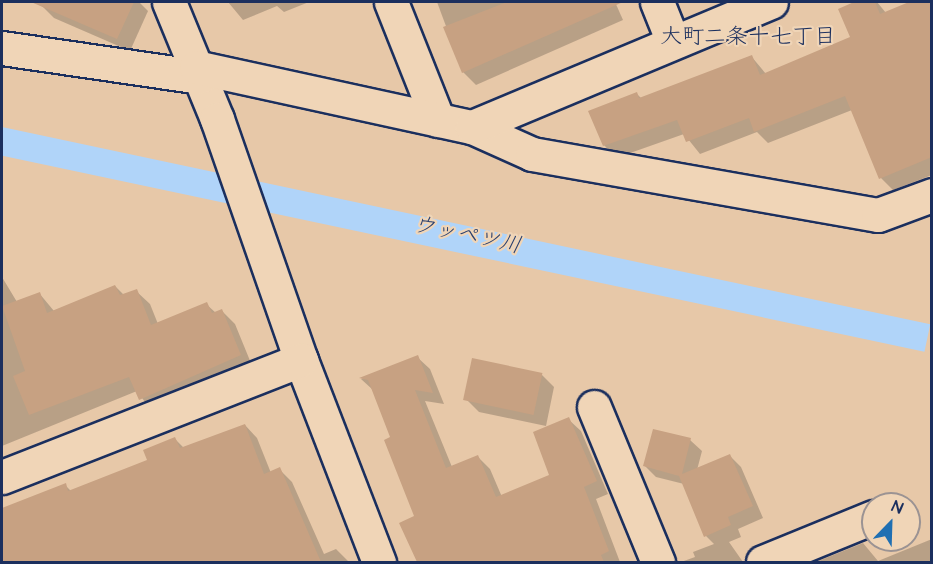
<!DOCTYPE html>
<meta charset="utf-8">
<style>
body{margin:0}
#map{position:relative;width:933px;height:564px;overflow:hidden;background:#e7c8a8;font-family:"Architects Daughter","Klee One",sans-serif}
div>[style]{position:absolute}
.water>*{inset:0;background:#b0d4f9;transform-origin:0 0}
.shadow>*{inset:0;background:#0003}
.building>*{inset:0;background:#c7a182;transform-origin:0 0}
.roads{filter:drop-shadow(2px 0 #1b2f5e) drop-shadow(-2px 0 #1b2f5e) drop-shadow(0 2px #1b2f5e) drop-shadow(0 -2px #1b2f5e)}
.minor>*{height:33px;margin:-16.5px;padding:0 16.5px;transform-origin:16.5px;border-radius:16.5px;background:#f0d5b7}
span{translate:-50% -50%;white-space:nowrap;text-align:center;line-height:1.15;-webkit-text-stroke:4.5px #f0d5b7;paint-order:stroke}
.neighbourhood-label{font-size:22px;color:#1b2f5e}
.water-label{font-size:22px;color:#2a406e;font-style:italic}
.frame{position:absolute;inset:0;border:3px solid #1b2f5e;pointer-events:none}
.north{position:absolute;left:861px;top:492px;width:60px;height:60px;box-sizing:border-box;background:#f0d5b7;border:2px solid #9b9393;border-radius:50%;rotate:23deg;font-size:16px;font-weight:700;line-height:24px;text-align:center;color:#1b2f5e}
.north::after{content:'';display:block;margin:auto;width:21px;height:27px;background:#1f6fb2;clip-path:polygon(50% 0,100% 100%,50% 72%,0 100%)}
</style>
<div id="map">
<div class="water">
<i style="left:2px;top:127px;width:949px;height:28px;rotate:12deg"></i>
</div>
<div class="shadow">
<i style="clip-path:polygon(43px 2px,139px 2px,148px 11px,130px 51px,54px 18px,41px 5px)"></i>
<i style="clip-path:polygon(228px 2px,309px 2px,284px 12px,277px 6px,243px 20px)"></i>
<i style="clip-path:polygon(437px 2px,615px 2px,623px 20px,476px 85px,463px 72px)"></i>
<i style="clip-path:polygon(858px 2px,877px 2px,886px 13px,913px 2px,932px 2px,932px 175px,893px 190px,881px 178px,852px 110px,768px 143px,757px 132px,700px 154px,684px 134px,616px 158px,604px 145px,636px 93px,642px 99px,751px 56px,766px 74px,852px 38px,840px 9px)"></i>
<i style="clip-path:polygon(2px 277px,17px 302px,39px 293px,54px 311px,115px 286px,124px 295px,136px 291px,150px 304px,158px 324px,206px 304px,216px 313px,222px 311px,235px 324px,253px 368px,153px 413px,137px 391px,2px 446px)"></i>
<i style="clip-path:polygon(417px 357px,430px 369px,444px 404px,425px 401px,452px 467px,478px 457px,490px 469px,502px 497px,551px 476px,568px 419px,581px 431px,608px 494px,596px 499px,620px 562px,459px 562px,456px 557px,443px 562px,422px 562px,416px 556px,416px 517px,392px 438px,373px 390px,361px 379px)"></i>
<i style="clip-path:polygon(541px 374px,554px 387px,546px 426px,479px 412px,466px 399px)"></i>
<i style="clip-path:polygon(245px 425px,257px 438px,271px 473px,279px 469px,292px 482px,324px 554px,336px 549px,349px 562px,2px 562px,2px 511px,48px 491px,65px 485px,71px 491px,149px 461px,175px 439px,184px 448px)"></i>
<i style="clip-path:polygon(690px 440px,702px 451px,697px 470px,730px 456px,741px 467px,763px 518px,738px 529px,741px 537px,729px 542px,743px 562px,681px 562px,695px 557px,693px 552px,714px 544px,706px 536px,684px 484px,656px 477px,645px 466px)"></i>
<i style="clip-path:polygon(932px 539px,932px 562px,816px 562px,863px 543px,878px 561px)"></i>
</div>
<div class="building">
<i style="clip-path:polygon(31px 2px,134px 2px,117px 39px)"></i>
<i style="clip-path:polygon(507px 2px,623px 2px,462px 73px,443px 27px)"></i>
<i style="clip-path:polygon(854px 2px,875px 2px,880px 14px,909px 2px,932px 2px,932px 157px,879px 179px,845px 96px,754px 132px,749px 118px,686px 142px,677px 120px,603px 146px,588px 111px,637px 92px,639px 98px,752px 55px,760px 75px,850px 37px,838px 9px)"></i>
<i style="clip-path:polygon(115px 285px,120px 295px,137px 289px,151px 325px,207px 302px,212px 313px,222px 309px,241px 355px,139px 400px,129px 377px,29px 415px,13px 376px,25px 371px,2px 306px,40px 292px,47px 313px)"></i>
<i style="clip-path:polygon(418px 355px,433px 393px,415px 390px,446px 468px,478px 455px,496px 497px,549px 475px,533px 432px,569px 417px,597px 481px,584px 487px,609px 551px,601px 555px,604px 562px,417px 562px,399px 523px,414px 516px,384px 440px,390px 437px,368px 380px,359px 378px)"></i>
<i style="left:472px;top:358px;width:72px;height:43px;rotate:12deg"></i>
<i style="clip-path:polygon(245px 424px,264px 474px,280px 467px,321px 562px,2px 562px,2px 508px,66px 483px,68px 491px,147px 460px,143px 450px,175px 437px,180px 448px)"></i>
<i style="clip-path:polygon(653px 429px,691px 438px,682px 474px,730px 454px,753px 506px,728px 517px,731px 525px,704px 537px,679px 476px,643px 466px)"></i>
</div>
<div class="roads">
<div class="minor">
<i style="left:169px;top:2px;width:126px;rotate:67.7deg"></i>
<i style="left:217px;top:119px;width:255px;rotate:70.8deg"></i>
<i style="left:301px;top:360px;width:217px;rotate:68.9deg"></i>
<i style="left:391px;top:2px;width:127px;rotate:68.3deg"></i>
<i style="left:657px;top:2px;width:43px;rotate:68.2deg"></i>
<i style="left:2px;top:48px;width:200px;rotate:8.3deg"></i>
<i style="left:196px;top:67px;width:282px;rotate:12.3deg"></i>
<i style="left:472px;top:127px;width:66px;rotate:24.2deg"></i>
<i style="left:532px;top:154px;width:351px;rotate:10deg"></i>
<i style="left:878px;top:215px;width:58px;rotate:-20.3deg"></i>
<i style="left:472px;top:127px;width:324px;rotate:-22.7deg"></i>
<i style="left:594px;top:407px;width:168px;rotate:67.6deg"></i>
<i style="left:2px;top:477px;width:321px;rotate:-21.4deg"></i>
<i style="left:763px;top:562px;width:119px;rotate:-22.2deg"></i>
</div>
</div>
<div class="neighbourhood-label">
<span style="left:748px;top:37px">大町二条十七丁目</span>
</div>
<div class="water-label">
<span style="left:467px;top:235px;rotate:12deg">ウッペツ川</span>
</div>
<div class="frame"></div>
<div class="north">N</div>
</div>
